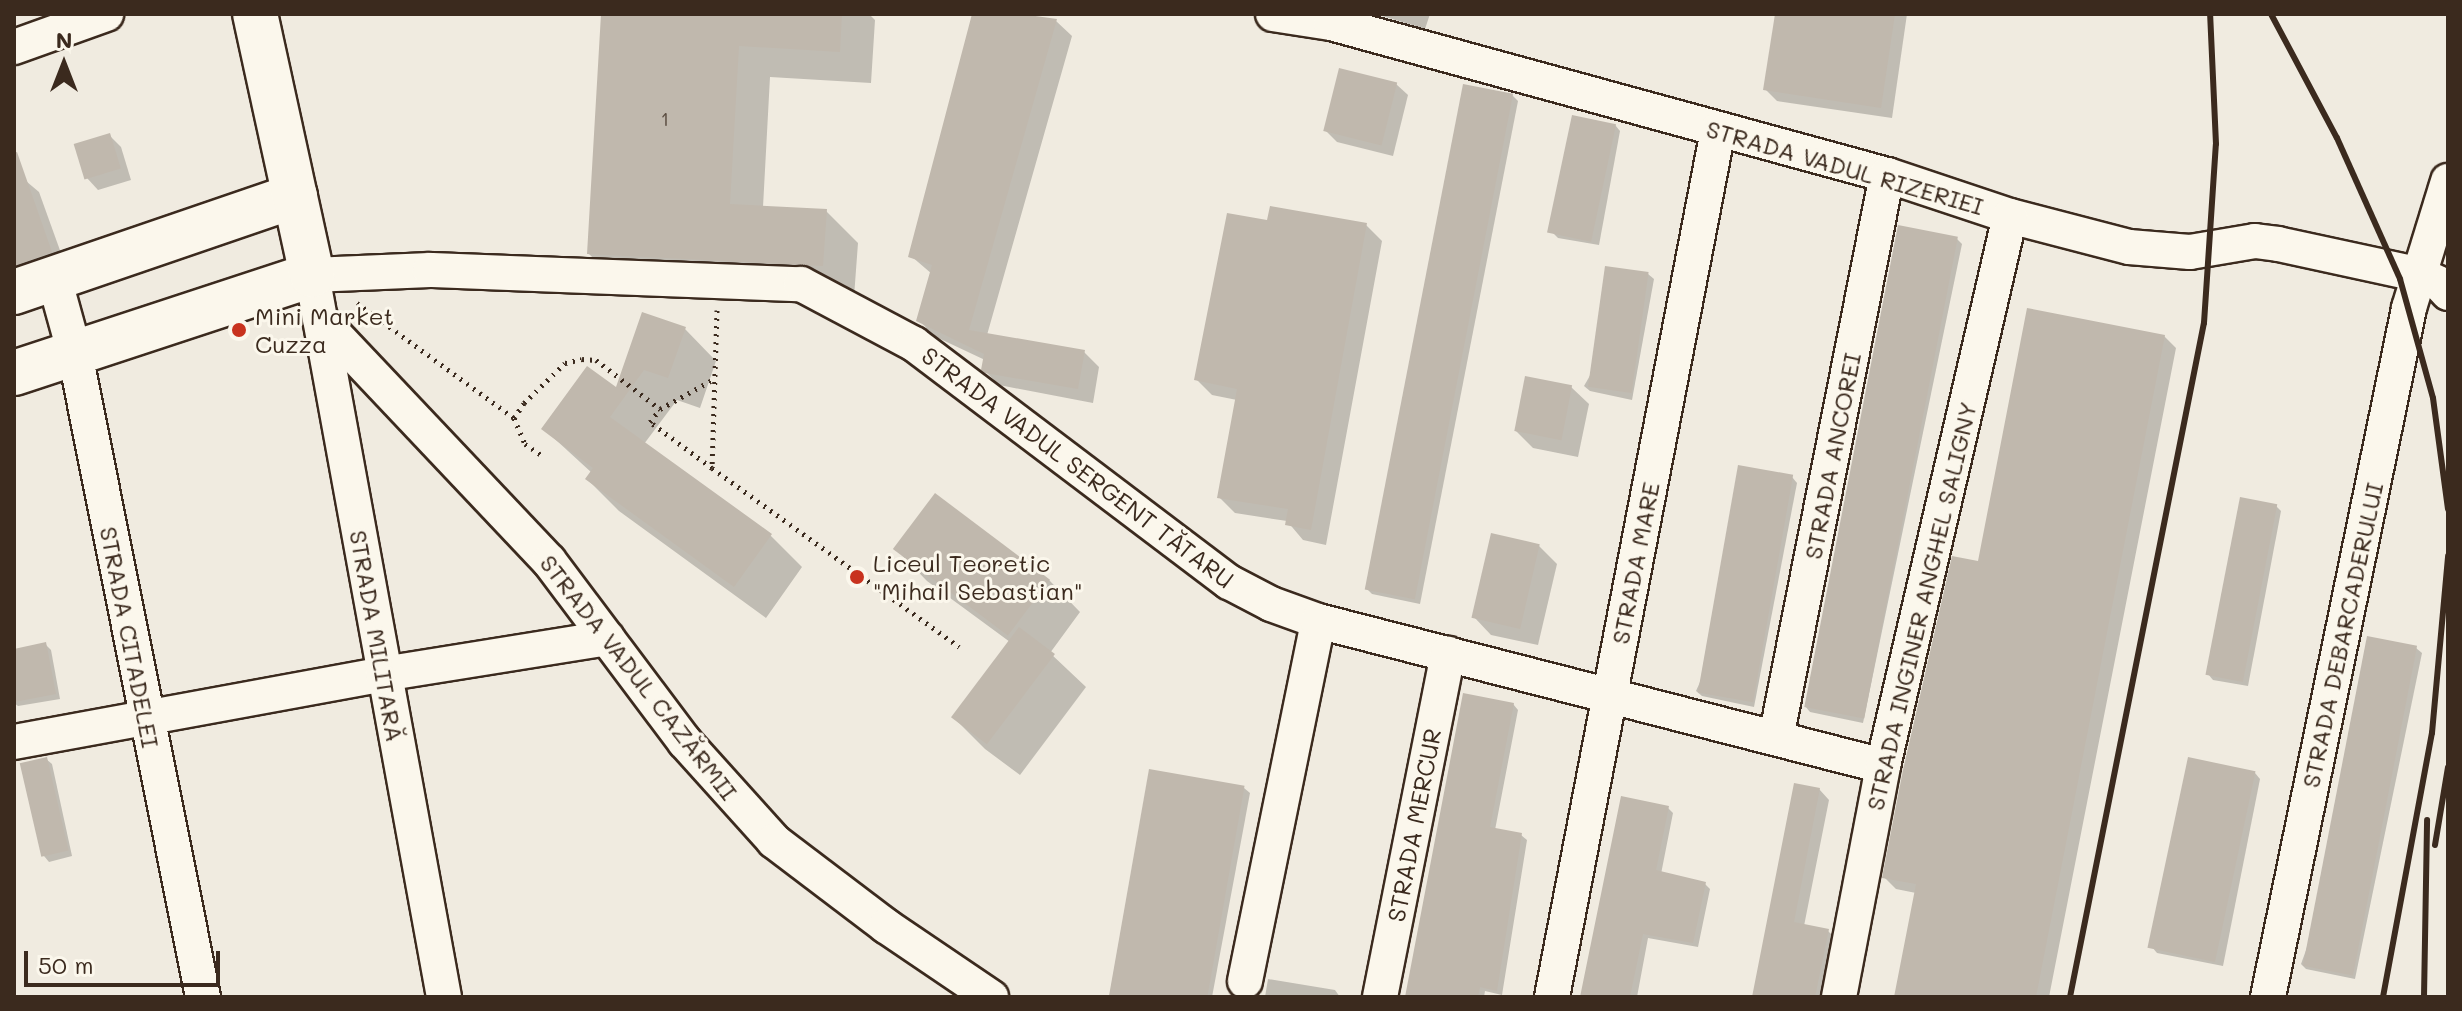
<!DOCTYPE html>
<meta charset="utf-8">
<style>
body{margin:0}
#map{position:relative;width:2462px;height:1011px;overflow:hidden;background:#f0ebe0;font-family:Mali,sans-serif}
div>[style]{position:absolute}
.shadow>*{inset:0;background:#0003}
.building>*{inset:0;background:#c0b8ad;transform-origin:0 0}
.path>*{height:5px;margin-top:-2.5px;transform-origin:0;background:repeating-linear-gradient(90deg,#3b2a1e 0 2px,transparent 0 8px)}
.roads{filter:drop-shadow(2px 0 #3b2a1e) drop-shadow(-2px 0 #3b2a1e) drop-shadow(0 2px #3b2a1e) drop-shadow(0 -2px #3b2a1e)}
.minor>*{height:34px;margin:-17px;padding:0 17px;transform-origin:17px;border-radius:17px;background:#fbf7ec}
.major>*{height:44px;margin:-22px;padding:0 22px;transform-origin:22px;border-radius:22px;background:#fbf7ec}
.rail>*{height:6px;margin:-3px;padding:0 3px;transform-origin:3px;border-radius:3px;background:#3b2a1e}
.dots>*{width:22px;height:22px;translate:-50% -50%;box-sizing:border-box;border:4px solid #fbf7ec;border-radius:50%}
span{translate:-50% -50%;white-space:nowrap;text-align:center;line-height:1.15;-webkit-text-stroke:6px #fbf7ec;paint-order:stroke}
.number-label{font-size:20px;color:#5c4e42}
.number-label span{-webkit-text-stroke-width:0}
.street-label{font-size:24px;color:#3b2a1e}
.poi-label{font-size:24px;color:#3b2a1e}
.left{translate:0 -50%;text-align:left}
.frame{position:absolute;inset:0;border:16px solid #3b2a1e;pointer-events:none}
.north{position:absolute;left:24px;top:24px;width:80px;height:80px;-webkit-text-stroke:6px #fbf7ec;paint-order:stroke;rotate:0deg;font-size:22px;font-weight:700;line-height:32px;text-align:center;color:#3b2a1e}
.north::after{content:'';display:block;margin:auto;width:28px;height:36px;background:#3b2a1e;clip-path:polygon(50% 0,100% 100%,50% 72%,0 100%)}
.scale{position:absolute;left:24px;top:951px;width:196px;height:36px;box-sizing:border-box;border:4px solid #3b2a1e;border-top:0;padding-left:10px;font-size:24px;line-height:28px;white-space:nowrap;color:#3b2a1e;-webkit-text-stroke:6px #fbf7ec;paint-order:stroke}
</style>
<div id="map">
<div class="shadow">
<i style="clip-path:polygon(603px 14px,869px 14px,875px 20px,871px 83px,770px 77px,763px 207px,826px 211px,858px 243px,854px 297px,621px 285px,589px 254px)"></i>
<i style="clip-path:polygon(974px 14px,1056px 21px,1072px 36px,987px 335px,1084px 352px,1099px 367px,1093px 403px,999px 385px,983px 369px,985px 360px,934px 336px,919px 320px,932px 274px,911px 256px)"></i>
<i style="clip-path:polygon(1376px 14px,1430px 14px,1425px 29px)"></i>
<i style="clip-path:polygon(1777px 14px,1907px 14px,1892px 118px,1777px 101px,1766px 90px)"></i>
<i style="clip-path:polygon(1396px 84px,1408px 95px,1393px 156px,1337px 142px,1326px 131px)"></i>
<i style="clip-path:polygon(1512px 95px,1518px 101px,1420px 604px,1372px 594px,1367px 589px)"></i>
<i style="clip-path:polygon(1615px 125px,1620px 131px,1599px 245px,1558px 238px,1552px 232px)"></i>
<i style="clip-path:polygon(109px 135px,121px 147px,131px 180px,98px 190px,87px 178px)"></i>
<i style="clip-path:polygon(14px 171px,39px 192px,66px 267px,14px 287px)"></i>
<i style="clip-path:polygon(1269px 223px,1366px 225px,1382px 241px,1326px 545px,1303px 540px,1287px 521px,1235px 513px,1219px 497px,1237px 400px,1212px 395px,1196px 379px)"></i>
<i style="clip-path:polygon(1957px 239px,1962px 244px,1863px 723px,1810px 712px,1805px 706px)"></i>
<i style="clip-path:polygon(1648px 274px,1654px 279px,1632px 400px,1590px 391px,1584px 386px)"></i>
<i style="clip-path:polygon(685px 329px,716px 361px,700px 408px,677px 400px,644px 444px,771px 536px,802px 567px,766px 618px,619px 511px,587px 479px,592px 473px,544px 429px,617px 390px)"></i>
<i style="clip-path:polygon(2164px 336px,2176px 348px,2049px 997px,1896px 997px,1916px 893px,1896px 889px,1884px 877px,1980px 564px)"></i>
<i style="clip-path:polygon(1571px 387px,1589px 404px,1578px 457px,1533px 448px,1516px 431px)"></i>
<i style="clip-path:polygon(1792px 477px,1797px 483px,1754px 707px,1702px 696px,1696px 691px)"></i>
<i style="clip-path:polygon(2276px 506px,2281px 511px,2248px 686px,2213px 680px,2208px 674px)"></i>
<i style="clip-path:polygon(1539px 546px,1557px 564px,1538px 645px,1491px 635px,1474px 617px)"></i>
<i style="clip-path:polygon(896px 549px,1049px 580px,1080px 612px,1050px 653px,1086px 687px,1020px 775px,985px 749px,953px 717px,1010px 642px,927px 581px)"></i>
<i style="clip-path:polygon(46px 645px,51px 650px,60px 699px,18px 706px,14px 703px,14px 651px)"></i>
<i style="clip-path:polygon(2416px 648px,2422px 653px,2355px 979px,2306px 969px,2301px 964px)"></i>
<i style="clip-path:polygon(1513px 704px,1518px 710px,1495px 830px,1521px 835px,1527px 840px,1502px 995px,1485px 991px,1484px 997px,1407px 997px)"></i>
<i style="clip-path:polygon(46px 759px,52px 764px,72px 856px,49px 862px,44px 856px)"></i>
<i style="clip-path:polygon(2255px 773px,2260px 779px,2223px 966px,2157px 953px,2152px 947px)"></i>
<i style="clip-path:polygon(1244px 788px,1250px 793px,1212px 997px,1109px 997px)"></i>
<i style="clip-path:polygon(1819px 789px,1829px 800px,1804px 926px,1828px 931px,1838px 941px,1827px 997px,1755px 997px)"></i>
<i style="clip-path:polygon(1668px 808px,1673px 813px,1661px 874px,1705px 884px,1710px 889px,1698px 947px,1648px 938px,1637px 997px,1584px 997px)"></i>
<i style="clip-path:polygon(1268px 979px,1335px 990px,1340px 997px,1265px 997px)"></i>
</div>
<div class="building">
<i style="clip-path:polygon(601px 14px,842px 14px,840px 52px,739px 46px,730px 204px,827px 209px,823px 266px,587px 254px)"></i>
<i style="clip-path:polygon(972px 14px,1021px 14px,1057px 19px,969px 330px,1085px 350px,1078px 389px,985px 373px,981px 370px,984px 354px,916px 321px,932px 265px,908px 257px)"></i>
<i style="clip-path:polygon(1775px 14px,1895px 14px,1881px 108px,1763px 90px)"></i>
<i style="left:1339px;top:68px;width:60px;height:65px;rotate:14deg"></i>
<i style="left:1463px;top:84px;width:51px;height:515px;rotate:11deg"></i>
<i style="left:1572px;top:115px;width:45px;height:120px;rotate:12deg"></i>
<i style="left:110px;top:133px;width:37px;height:38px;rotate:73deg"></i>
<i style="clip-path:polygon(17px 152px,52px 252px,14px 266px,14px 153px)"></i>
<i style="clip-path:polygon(1270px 206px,1367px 223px,1311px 530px,1285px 525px,1288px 509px,1217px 498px,1237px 389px,1194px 380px,1227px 213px,1267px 220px)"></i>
<i style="left:1898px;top:225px;width:61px;height:491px;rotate:11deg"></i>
<i style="left:1605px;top:266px;width:44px;height:122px;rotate:8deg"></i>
<i style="clip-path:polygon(2027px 308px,2165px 335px,2036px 997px,1894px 997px,1916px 884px,1882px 878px,1903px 770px,1952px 556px,1978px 561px)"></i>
<i style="clip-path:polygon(642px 312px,686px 327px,668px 378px,644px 370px,610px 417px,772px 534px,734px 587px,585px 479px,593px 468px,541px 429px,587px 366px,616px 387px)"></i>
<i style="left:1525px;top:376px;width:48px;height:56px;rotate:11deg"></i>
<i style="left:1738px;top:465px;width:56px;height:231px;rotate:10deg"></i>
<i style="left:935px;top:493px;width:144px;height:70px;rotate:37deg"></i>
<i style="left:2240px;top:497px;width:38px;height:181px;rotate:11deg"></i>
<i style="left:1491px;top:533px;width:50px;height:87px;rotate:13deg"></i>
<i style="left:1019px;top:627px;width:45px;height:113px;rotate:37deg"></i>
<i style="left:2367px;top:636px;width:51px;height:336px;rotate:11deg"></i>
<i style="clip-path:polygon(46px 642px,56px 694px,14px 702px,14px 649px)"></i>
<i style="clip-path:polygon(1463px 693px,1514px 703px,1490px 827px,1522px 833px,1497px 991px,1480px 987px,1478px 997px,1405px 997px)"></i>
<i style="left:47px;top:757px;width:96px;height:28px;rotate:77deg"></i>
<i style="left:2188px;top:757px;width:69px;height:195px;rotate:12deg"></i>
<i style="left:1149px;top:769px;width:97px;height:232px;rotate:10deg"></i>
<i style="clip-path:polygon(1794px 783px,1820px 788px,1794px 922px,1829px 929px,1815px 997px,1752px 997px)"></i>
<i style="clip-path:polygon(1621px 796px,1669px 806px,1656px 870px,1706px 882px,1693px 943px,1643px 934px,1630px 997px,1580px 997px)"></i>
</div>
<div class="path">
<i style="left:357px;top:303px;width:195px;rotate:36.2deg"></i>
<i style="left:514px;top:418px;width:28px;rotate:67deg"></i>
<i style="left:525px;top:444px;width:22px;rotate:34deg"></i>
<i style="left:717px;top:310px;width:158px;rotate:91.8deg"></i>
<i style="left:712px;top:468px;width:305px;rotate:35.9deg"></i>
<i style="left:514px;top:418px;width:18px;rotate:-56deg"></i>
<i style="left:524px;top:403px;width:57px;rotate:-44.3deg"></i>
<i style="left:565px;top:363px;width:17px;rotate:-13deg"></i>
<i style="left:582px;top:359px;width:14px;rotate:4deg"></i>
<i style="left:596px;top:360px;width:81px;rotate:37.4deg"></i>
<i style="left:712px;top:468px;width:77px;rotate:-143.4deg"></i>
<i style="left:650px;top:422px;width:16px;rotate:-52deg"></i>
<i style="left:660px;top:409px;width:62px;rotate:-29.1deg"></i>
</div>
<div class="roads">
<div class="minor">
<i style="left:1273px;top:14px;width:59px;rotate:8.8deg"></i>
<i style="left:1331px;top:23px;width:576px;rotate:15.29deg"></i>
<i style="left:1887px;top:175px;width:130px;rotate:18.4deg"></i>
<i style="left:2010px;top:216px;width:123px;rotate:14.6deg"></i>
<i style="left:2129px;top:247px;width:61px;rotate:4.7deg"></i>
<i style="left:2190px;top:252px;width:66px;rotate:-9.6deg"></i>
<i style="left:2255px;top:241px;width:23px;rotate:7deg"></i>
<i style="left:2278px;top:244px;width:146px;rotate:12.2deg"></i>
<i style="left:2421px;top:275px;width:21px;rotate:25deg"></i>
<i style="left:2440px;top:284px;width:12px;rotate:48deg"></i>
<i style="left:14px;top:47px;width:98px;rotate:-19.7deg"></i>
<i style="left:54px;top:278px;width:79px;rotate:74.6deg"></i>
<i style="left:75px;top:354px;width:656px;rotate:78.74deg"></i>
<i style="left:320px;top:319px;width:333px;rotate:46.6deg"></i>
<i style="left:549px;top:561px;width:226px;rotate:53.1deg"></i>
<i style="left:685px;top:742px;width:133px;rotate:48deg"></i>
<i style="left:774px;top:841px;width:141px;rotate:37.2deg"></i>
<i style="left:886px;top:926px;width:127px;rotate:34.1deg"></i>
<i style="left:1776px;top:738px;width:574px;rotate:-78.85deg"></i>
<i style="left:14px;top:742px;width:375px;rotate:-10.4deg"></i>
<i style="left:383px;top:674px;width:227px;rotate:-9.1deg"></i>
<i style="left:1245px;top:981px;width:367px;rotate:-78.5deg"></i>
<i style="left:444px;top:997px;width:734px;rotate:-100.36deg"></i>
<i style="left:312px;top:275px;width:118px;rotate:-2.4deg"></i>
<i style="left:430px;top:270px;width:371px;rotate:2.2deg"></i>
<i style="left:801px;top:284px;width:128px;rotate:28deg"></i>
<i style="left:914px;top:344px;width:395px;rotate:37.1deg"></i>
<i style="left:1229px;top:582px;width:47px;rotate:27.6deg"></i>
<i style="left:1271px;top:604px;width:50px;rotate:19.9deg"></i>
<i style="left:1318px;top:621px;width:583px;rotate:14.39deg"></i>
<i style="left:1380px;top:997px;width:350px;rotate:-78.8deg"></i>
<i style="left:1552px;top:997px;width:883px;rotate:-79.16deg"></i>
<i style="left:1839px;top:997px;width:235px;rotate:-79.2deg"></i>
<i style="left:1883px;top:766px;width:564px;rotate:-77deg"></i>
<i style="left:2268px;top:997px;width:703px;rotate:-78.43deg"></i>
<i style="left:2409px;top:308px;width:133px;rotate:-72.9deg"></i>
</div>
<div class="major">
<i style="left:14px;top:292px;width:297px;rotate:-18.9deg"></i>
<i style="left:14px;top:373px;width:314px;rotate:-18.2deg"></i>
<i style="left:312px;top:275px;width:267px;rotate:-102.3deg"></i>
</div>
</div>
<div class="rail">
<i style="left:2271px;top:14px;width:140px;rotate:62deg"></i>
<i style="left:2337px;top:138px;width:154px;rotate:65.9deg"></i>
<i style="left:2400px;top:279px;width:123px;rotate:74.5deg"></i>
<i style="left:2433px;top:398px;width:112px;rotate:82.3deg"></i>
<i style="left:2435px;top:845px;width:79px;rotate:-80.5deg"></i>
<i style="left:2070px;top:997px;width:687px;rotate:-78.76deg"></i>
<i style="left:2204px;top:323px;width:179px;rotate:-86.2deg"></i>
<i style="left:2216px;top:144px;width:130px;rotate:-92.6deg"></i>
<i style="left:2383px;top:997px;width:269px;rotate:-79.5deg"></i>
<i style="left:2432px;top:733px;width:178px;rotate:-84.8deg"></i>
<i style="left:2424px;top:997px;width:177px;rotate:-89deg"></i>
</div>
<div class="dots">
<i style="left:239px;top:330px;background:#c8321e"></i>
<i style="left:857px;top:577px;background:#c8321e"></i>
</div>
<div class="number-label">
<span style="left:665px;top:118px">1</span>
</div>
<div class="street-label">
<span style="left:1845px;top:167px;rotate:16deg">STRADA VADUL RIZERIEI</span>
<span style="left:1832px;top:456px;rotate:-79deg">STRADA ANCOREI</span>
<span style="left:1078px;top:467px;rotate:37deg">STRADA VADUL SERGENT TĂTARU</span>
<span style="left:1635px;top:563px;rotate:-79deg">STRADA MARE</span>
<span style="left:1921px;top:606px;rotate:-77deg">STRADA INGINER ANGHEL SALIGNY</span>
<span style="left:2342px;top:635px;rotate:-78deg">STRADA DEBARCADERULUI</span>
<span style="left:377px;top:636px;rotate:80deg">STRADA MILITARĂ</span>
<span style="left:130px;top:637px;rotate:79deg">STRADA CITADELEI</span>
<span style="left:639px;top:677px;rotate:52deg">STRADA VADUL CAZĂRMII</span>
<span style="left:1414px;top:825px;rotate:-79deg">STRADA MERCUR</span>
</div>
<div class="poi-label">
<span class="left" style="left:255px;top:330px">Mini Market<br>Cuzza</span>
<span class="left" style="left:873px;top:577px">Liceul Teoretic<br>"Mihail Sebastian"</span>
</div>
<div class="frame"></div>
<div class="north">N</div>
<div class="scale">50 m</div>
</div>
